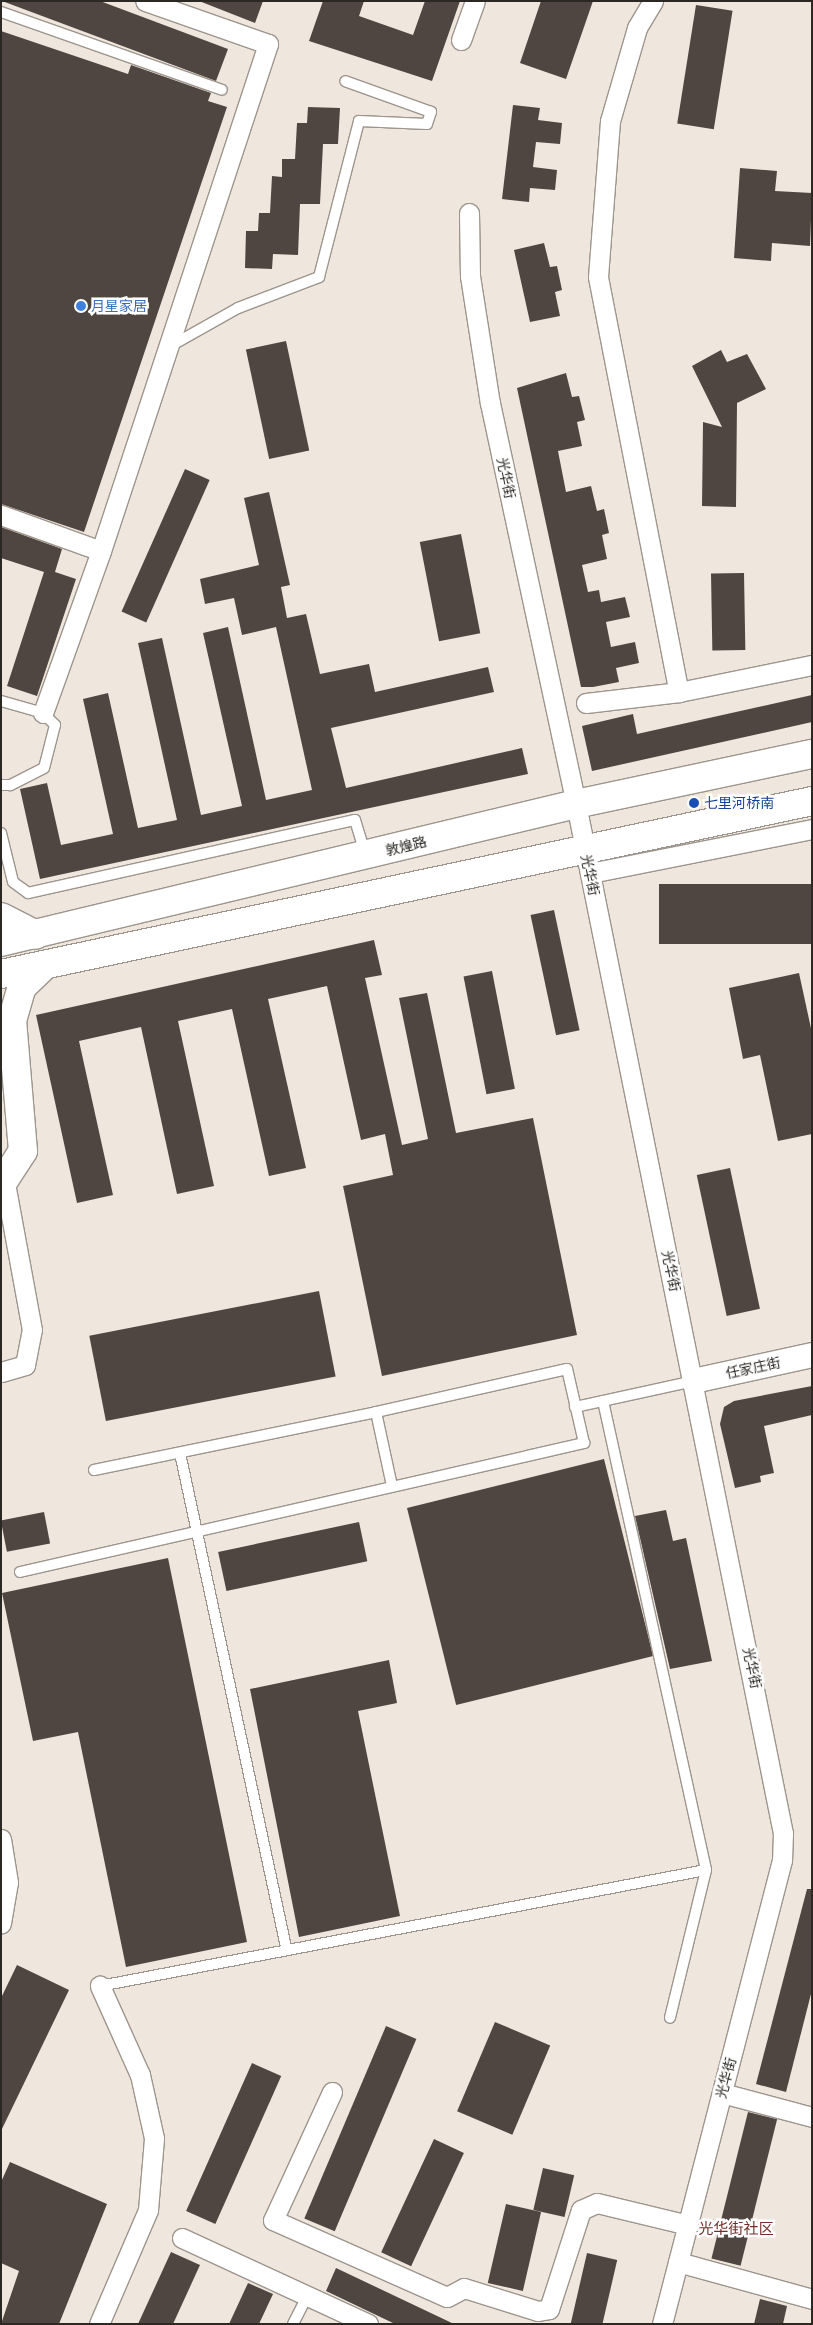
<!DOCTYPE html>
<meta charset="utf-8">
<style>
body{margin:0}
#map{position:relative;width:813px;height:2325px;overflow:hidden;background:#efe7de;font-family:"Libre Baskerville","Noto Sans SC",serif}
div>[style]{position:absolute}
.building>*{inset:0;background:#504641;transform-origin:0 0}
.roads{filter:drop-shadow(1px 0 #9d958d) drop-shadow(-1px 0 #9d958d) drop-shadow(0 1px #9d958d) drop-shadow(0 -1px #9d958d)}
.service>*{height:10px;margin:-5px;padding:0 5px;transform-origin:5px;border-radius:5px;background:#fff}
.minor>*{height:19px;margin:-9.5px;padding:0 9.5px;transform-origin:9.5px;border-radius:9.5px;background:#fff}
.tertiary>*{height:24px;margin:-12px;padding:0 12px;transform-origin:12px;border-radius:12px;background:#fff}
.secondary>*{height:28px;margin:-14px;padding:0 14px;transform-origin:14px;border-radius:14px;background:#fff}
.dots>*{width:14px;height:14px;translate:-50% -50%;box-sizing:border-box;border:2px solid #fff;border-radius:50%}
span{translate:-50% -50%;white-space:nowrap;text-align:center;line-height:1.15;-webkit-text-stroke:5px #fff;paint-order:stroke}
.shop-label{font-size:14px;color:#366cbe}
.left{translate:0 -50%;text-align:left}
.street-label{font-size:14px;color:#2b2824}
.transit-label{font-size:14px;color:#164399}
.neighbourhood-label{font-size:15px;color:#752e2c}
.frame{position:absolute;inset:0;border:2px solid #2b2824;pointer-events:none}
</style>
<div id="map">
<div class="building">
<i style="clip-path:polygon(2px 1px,100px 1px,228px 49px,216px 81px)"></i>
<i style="clip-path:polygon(199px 1px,263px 1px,255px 23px)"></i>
<i style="clip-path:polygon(323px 1px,364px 1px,359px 16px,413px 35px,425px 1px,460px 1px,432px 81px,309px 41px)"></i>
<i style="clip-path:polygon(541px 1px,593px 1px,566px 79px,520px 63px)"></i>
<i style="left:696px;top:5px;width:37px;height:120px;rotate:9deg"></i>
<i style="clip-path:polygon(1px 31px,128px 74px,131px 65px,211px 93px,208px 101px,227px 107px,84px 532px,1px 504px)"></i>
<i style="clip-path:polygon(513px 105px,540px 108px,538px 120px,562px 123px,560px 144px,536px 142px,533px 167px,557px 170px,555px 190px,530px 188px,529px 202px,502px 199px)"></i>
<i style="clip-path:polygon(308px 107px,340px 108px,338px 144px,323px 144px,320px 204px,300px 204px,298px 255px,273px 254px,272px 269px,245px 268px,246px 231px,258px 231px,259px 213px,270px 213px,272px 176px,282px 177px,282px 159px,295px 159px,297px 123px,307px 123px)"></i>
<i style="clip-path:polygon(740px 168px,777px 171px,775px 191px,812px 193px,810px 246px,772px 243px,771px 261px,734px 258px)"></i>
<i style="clip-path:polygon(544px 243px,550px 267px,557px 266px,562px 290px,555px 292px,560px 316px,530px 322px,514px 250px)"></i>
<i style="left:286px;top:341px;width:112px;height:41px;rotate:78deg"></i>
<i style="clip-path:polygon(721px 350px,727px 362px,747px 354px,766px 389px,737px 403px,736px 507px,702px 506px,703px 422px,722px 427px,692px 366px)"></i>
<i style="clip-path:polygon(566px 373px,572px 397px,579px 396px,585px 420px,577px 422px,582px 446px,558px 451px,566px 492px,591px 486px,597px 511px,604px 509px,609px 533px,602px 535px,607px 559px,582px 565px,588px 592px,599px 590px,601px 602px,625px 597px,630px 617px,606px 622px,611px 647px,635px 642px,639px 663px,616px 668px,619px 682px,593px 687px,581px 687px,517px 388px)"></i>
<i style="left:185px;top:469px;width:27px;height:156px;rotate:24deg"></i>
<i style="clip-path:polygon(269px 492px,290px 585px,281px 587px,287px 618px,306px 614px,320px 674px,369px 664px,375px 692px,488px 667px,494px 692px,331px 728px,346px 788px,522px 748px,528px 774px,40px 879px,20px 789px,47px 783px,61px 845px,113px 834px,83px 699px,108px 693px,138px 828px,177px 820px,138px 643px,162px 638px,201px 815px,242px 806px,203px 633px,228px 627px,266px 800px,312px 790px,276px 627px,242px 635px,234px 598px,205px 604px,200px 579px,259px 565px,244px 498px)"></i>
<i style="clip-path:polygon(1px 527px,62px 549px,55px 572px,76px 579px,37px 696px,7px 686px,44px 572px,1px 558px)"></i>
<i style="left:461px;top:534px;width:101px;height:42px;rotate:79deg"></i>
<i style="left:744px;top:573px;width:77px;height:33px;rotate:89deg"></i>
<i style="clip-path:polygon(812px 695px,812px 722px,592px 771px,582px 726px,633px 714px,637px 734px)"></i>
<i style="left:812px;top:884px;width:60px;height:153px;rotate:90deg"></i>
<i style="left:554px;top:910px;width:123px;height:24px;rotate:78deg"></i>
<i style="clip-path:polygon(374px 940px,382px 975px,365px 978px,402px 1145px,428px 1139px,399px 998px,427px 993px,456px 1133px,533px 1118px,577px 1335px,382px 1376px,343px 1186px,393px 1175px,385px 1134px,361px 1140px,327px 986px,268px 999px,306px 1168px,269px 1176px,232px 1009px,178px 1021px,214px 1186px,177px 1194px,141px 1027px,79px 1041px,113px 1195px,77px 1203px,36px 1015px)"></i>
<i style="left:492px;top:971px;width:120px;height:29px;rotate:79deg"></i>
<i style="clip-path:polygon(799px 973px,812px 1033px,812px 1134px,778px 1141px,760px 1055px,743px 1059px,729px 988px)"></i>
<i style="left:730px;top:1168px;width:144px;height:34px;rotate:78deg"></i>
<i style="left:319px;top:1291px;width:87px;height:234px;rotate:79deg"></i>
<i style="clip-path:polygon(812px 1386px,812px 1415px,764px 1426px,774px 1473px,760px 1476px,761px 1482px,735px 1488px,720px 1424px,724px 1407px,734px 1401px)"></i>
<i style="left:604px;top:1459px;width:203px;height:203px;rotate:76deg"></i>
<i style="clip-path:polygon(666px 1510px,673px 1541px,686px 1538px,712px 1661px,670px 1669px,635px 1516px)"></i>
<i style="left:44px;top:1512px;width:32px;height:44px;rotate:79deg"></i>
<i style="left:359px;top:1522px;width:40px;height:144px;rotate:78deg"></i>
<i style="clip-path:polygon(168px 1558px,247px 1942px,126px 1967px,78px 1732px,33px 1741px,2px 1593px)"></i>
<i style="clip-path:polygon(389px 1660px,397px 1703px,358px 1711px,400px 1916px,299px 1937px,250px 1689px)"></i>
<i style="clip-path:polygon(807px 1889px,812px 1889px,812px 1990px,786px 2092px,756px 2084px)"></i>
<i style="clip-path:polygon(17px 1965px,69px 1990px,1px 2131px,1px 1998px)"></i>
<i style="left:495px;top:2022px;width:60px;height:97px;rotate:23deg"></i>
<i style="left:386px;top:2026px;width:33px;height:209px;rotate:23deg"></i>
<i style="left:252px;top:2063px;width:32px;height:162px;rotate:24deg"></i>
<i style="left:748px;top:2112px;width:30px;height:151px;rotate:14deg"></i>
<i style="left:434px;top:2139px;width:33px;height:125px;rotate:25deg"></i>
<i style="clip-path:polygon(10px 2162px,107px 2204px,59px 2324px,1px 2324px,19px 2271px,1px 2263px,1px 2182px)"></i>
<i style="left:543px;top:2168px;width:32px;height:43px;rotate:13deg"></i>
<i style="left:506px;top:2204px;width:36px;height:81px;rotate:13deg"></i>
<i style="clip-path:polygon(171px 2252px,200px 2265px,173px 2324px,138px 2324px)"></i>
<i style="left:587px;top:2253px;width:31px;height:73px;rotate:13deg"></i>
<i style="clip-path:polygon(336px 2268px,454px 2324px,395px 2324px,326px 2291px)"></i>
<i style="clip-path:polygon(248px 2283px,273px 2294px,259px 2324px,229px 2324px)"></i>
<i style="clip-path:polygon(760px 2299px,787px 2306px,783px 2324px,754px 2324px)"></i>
</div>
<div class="roads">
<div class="service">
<i style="left:1px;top:12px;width:234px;rotate:19.4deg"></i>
<i style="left:167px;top:348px;width:81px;rotate:-29.4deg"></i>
<i style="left:238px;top:308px;width:87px;rotate:-20.9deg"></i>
<i style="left:319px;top:277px;width:161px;rotate:-75.6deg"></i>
<i style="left:359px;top:121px;width:68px;rotate:2.5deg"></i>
<i style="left:427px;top:124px;width:13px;rotate:-72deg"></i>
<i style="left:431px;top:112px;width:91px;rotate:-160.2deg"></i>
<i style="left:1px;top:701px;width:44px;rotate:15.9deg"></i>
<i style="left:43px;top:713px;width:17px;rotate:45deg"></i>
<i style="left:55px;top:725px;width:44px;rotate:104.3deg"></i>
<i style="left:44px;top:768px;width:38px;rotate:153deg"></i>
<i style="left:10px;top:785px;width:9px;rotate:180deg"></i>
<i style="left:1px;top:833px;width:50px;rotate:76.2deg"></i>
<i style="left:13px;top:882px;width:19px;rotate:36deg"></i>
<i style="left:28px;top:893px;width:335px;rotate:-12.6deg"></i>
<i style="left:355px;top:820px;width:34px;rotate:73deg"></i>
<i style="left:603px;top:1401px;width:480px;rotate:77.6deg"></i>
<i style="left:706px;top:1870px;width:152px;rotate:103.7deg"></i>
<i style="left:575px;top:1407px;width:122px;rotate:-12.3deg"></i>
<i style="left:180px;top:1453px;width:505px;rotate:77.89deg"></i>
<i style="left:94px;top:1470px;width:288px;rotate:-11.6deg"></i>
<i style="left:20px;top:1572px;width:579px;rotate:-12.88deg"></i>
<i style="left:584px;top:1443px;width:76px;rotate:-102.9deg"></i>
<i style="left:567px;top:1369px;width:196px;rotate:167.3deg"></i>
<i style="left:376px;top:1412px;width:76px;rotate:77.8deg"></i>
<i style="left:100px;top:1986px;width:617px;rotate:-10.84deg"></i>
<i style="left:293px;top:2324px;width:31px;rotate:-63deg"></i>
</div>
<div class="minor">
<i style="left:653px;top:1px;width:31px;rotate:121deg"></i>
<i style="left:637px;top:28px;width:97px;rotate:106.2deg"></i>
<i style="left:610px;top:121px;width:156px;rotate:94.4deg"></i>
<i style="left:598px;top:277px;width:423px;rotate:79deg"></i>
<i style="left:461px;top:40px;width:41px;rotate:-70.3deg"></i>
<i style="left:469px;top:213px;width:63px;rotate:89.1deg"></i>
<i style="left:470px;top:276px;width:129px;rotate:81.1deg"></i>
<i style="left:490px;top:403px;width:410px;rotate:77.9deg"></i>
<i style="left:576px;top:804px;width:1050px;rotate:78.63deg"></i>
<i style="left:783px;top:1833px;width:27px;rotate:92deg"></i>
<i style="left:782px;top:1860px;width:479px;rotate:104.5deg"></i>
<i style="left:1px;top:515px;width:106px;rotate:19.8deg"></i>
<i style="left:101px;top:551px;width:172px;rotate:109.7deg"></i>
<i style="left:101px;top:551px;width:534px;rotate:-71.77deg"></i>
<i style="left:268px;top:44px;width:130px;rotate:-160.7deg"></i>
<i style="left:586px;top:703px;width:94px;rotate:-6.7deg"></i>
<i style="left:679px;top:692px;width:136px;rotate:-11.5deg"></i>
<i style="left:590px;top:873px;width:226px;rotate:-11.2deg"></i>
<i style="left:1px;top:1372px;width:25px;rotate:-16deg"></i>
<i style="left:25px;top:1365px;width:36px;rotate:-79deg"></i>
<i style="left:32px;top:1330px;width:149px;rotate:-100.4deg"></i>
<i style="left:1px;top:1839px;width:44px;rotate:80.8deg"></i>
<i style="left:8px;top:1882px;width:42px;rotate:99.7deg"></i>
<i style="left:332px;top:2092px;width:141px;rotate:114.7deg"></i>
<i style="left:273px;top:2220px;width:190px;rotate:23.9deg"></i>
<i style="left:447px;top:2297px;width:19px;rotate:-28deg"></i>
<i style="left:464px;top:2288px;width:77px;rotate:17.3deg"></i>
<i style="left:538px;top:2311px;width:11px;rotate:-10deg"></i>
<i style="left:549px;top:2309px;width:104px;rotate:-72.1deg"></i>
<i style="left:581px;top:2210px;width:17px;rotate:-24deg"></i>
<i style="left:597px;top:2203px;width:94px;rotate:13.6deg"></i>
<i style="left:722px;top:2093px;width:93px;rotate:14.9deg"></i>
<i style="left:182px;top:2238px;width:205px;rotate:24.8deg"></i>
<i style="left:678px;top:2262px;width:139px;rotate:15.4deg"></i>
<i style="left:99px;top:2324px;width:124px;rotate:-66.7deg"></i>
<i style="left:148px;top:2210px;width:72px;rotate:-85.2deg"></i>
<i style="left:154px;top:2138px;width:65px;rotate:-102.5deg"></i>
<i style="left:140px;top:2075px;width:98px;rotate:-114.2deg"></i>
</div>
<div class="tertiary">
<i style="left:694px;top:1381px;width:121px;rotate:-12.4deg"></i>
</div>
<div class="secondary">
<i style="left:1px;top:917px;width:39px;rotate:27deg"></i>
<i style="left:1px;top:942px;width:591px;rotate:-13.5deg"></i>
<i style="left:576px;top:804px;width:241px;rotate:-12deg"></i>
<i style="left:1px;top:974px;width:829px;rotate:-12.04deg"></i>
<i style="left:1px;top:1185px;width:40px;rotate:-57.1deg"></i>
<i style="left:23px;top:1151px;width:130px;rotate:-94.8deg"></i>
<i style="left:12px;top:1021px;width:35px;rotate:-74deg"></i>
<i style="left:22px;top:987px;width:32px;rotate:-44deg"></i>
</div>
</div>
<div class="dots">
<i style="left:81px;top:306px;background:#3f7fe0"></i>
<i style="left:694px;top:803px;background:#1a4fb4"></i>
</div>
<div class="shop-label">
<span class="left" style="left:91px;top:306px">月星家居</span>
</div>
<div class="street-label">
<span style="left:506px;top:478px;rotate:78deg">光华街</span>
<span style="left:406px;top:846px;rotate:-14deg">敦煌路</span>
<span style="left:590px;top:875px;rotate:78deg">光华街</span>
<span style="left:671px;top:1271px;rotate:78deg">光华街</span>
<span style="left:753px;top:1368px;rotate:-12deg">任家庄街</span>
<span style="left:752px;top:1668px;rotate:78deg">光华街</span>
<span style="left:726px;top:2078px;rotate:-75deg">光华街</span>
</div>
<div class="transit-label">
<span class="left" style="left:704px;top:803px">七里河桥南</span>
</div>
<div class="neighbourhood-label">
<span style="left:736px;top:2229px">光华街社区</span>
</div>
<div class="frame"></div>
</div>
